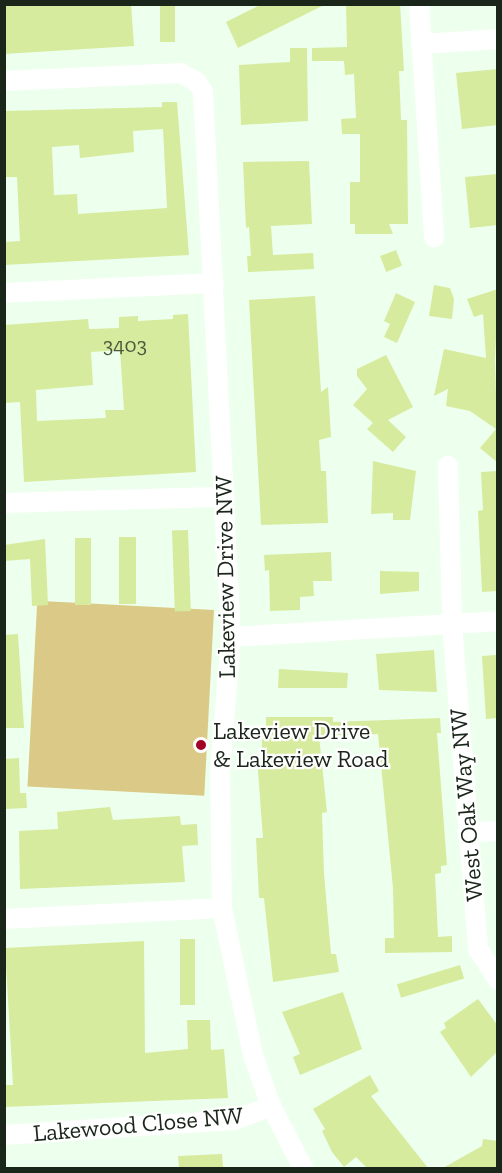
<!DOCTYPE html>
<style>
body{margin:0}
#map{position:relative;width:502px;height:1173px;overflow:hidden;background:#edffed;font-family:"Zilla Slab",serif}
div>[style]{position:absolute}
.green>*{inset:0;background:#dbca87;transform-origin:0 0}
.building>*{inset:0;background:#d6eb9e;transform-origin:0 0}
.minor>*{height:20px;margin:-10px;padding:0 10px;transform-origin:10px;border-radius:10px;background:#fff}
.dots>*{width:16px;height:16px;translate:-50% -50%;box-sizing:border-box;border:3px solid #fff;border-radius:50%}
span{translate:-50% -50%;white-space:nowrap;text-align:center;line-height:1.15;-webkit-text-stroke:4.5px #fff;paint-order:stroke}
.number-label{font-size:21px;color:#4a573c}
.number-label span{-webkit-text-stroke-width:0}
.street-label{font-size:24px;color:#1b261b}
.poi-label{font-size:24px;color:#1b261b}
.left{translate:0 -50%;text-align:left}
.frame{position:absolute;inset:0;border:6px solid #1b261b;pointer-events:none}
</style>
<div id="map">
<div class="green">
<i style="left:214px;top:610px;width:186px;height:177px;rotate:93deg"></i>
</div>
<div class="building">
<i style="clip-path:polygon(4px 4px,131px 4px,134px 46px,4px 54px)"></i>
<i style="left:160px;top:4px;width:15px;height:38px"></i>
<i style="clip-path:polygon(262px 4px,326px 4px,238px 48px,226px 22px)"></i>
<i style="clip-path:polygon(346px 4px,400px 4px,404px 71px,399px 71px,401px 120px,407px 120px,408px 224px,389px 224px,393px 234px,355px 234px,355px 224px,350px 224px,350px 182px,360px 182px,360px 134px,342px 134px,341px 119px,356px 118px,354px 74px,345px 75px,344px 61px,312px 61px,312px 48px,347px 47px)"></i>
<i style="clip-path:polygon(290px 48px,307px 48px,308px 121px,241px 125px,239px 65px,290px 62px)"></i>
<i style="clip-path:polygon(498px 69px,498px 125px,462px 129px,456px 73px)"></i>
<i style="clip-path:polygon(evenodd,162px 102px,177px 102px,189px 255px,4px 265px,4px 242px,20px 241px,17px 177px,4px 177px,4px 111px,162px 107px,162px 102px,163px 129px,167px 208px,78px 214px,77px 194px,54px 195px,52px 147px,79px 145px,80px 158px,134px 152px,133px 131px,163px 129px)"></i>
<i style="clip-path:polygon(309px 161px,312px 224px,271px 226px,273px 255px,313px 253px,314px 269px,248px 272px,247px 256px,251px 256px,249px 227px,246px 228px,243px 162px)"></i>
<i style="clip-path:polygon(498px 174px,498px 225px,470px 228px,465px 177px)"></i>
<i style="left:396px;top:250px;width:17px;height:17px;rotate:69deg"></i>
<i style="clip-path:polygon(434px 285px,450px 288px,454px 299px,452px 319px,429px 316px)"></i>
<i style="clip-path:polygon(498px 289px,495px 360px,498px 463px,480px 448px,496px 429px,470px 411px,446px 406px,448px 389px,434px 396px,444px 349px,486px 358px,483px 314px,474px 317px,467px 299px)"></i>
<i style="clip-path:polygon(396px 293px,415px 302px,397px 343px,384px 337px,390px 324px,384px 321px)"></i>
<i style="clip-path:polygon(315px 296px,321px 392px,328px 387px,331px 437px,319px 440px,321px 471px,326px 471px,328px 523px,261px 525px,249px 300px)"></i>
<i style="clip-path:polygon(evenodd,188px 314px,196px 472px,24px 482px,20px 402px,4px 403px,4px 325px,88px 319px,89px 329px,119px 328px,119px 317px,138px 316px,138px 321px,173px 319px,173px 315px,188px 314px,120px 350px,124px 410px,105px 410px,106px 418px,37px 421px,36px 390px,93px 385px,91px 352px,120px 350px)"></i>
<i style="clip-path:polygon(386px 355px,413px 407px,388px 420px,406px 437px,393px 452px,367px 429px,373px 423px,353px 405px,367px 389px,357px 376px,357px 369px)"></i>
<i style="clip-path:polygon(373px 461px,416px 471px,410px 520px,393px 520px,393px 513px,371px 514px)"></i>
<i style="clip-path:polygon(498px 471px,498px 591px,482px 592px,478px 511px,483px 510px,481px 472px)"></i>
<i style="left:188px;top:530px;width:81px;height:16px;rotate:88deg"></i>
<i style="left:119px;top:537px;width:17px;height:67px"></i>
<i style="left:75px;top:538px;width:16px;height:67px"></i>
<i style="clip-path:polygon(45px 539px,48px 605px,32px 606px,30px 559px,4px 561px,4px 545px)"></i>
<i style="clip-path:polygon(331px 552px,332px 581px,313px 581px,314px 596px,300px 597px,300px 610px,270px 611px,269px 570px,265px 571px,264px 555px)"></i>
<i style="clip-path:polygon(380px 571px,419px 572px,419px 591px,380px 594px)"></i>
<i style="clip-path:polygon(18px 634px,24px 728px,4px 728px,4px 635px)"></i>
<i style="clip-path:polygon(434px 650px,437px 692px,379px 690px,376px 654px)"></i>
<i style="clip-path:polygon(496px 655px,498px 718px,486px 719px,482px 656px)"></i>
<i style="clip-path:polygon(279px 669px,348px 673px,347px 688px,278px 688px)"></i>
<i style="clip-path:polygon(266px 717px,333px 717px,333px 722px,440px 718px,441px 733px,437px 733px,447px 865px,441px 866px,441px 873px,435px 874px,438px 937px,452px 936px,452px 952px,385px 953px,385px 938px,394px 938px,393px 888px,378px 734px,319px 736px,327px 812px,322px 813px,324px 874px,331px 954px,336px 954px,339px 972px,273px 982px,264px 898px,259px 898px,256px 838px,263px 838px,257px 758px,262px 758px,262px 740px,266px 740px)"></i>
<i style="clip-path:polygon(19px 758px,20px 793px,26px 793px,27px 808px,4px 809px,4px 759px)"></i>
<i style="clip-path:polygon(110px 807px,113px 820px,180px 816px,181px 825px,197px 824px,198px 845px,182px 846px,185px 882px,20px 889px,19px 831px,58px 829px,57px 812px)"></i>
<i style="left:180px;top:939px;width:15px;height:66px"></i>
<i style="clip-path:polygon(144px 941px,145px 1053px,188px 1049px,187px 1020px,210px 1020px,211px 1050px,224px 1049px,228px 1098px,4px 1107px,4px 1085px,13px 1085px,5px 948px)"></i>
<i style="left:460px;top:965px;width:14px;height:66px;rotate:73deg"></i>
<i style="clip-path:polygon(343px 992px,362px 1049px,300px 1075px,293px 1057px,300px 1054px,282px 1012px)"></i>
<i style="clip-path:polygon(478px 999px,498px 1026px,498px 1051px,471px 1077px,440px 1032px,446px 1028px,444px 1023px)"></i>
<i style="clip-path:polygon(370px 1075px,379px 1091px,371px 1096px,428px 1168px,367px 1168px,356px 1157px,344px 1167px,332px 1152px,322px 1131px,325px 1129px,313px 1109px)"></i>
<i style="clip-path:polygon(483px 1139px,498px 1141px,498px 1168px,443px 1168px,482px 1146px)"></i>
<i style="clip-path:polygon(222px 1154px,223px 1168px,179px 1168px,178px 1156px)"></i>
</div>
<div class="minor">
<i style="left:419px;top:4px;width:234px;rotate:86.3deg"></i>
<i style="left:421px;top:44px;width:77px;rotate:-3.7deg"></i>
<i style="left:4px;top:81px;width:176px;rotate:-2.6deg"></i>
<i style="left:180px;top:73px;width:19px;rotate:28deg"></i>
<i style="left:197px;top:82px;width:12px;rotate:59deg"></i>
<i style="left:203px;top:92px;width:546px;rotate:87.06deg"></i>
<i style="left:231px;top:637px;width:133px;rotate:94.7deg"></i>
<i style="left:220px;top:770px;width:138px;rotate:89.2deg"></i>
<i style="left:222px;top:908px;width:150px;rotate:78.1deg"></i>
<i style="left:253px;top:1055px;width:54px;rotate:70.6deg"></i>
<i style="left:271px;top:1106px;width:70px;rotate:62.7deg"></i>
<i style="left:4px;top:293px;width:210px;rotate:-2.7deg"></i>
<i style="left:448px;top:466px;width:158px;rotate:88.5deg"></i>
<i style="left:452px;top:624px;width:326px;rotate:85.4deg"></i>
<i style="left:478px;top:949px;width:37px;rotate:57deg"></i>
<i style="left:4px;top:503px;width:221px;rotate:-1.6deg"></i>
<i style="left:231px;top:637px;width:267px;rotate:-3.4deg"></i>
<i style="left:467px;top:833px;width:31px;rotate:-4deg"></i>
<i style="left:4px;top:919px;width:218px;rotate:-2.9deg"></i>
<i style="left:4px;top:1135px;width:231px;rotate:-3.7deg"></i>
<i style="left:235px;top:1120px;width:39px;rotate:-21deg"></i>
</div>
<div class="dots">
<i style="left:201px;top:745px;background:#a20324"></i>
</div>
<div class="number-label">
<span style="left:125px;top:345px">3403</span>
</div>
<div class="street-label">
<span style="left:225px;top:577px;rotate:-91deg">Lakeview Drive NW</span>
<span style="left:466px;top:805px;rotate:-95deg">West Oak Way NW</span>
<span style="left:138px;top:1124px;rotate:-5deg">Lakewood Close NW</span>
</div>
<div class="poi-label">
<span class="left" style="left:213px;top:745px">Lakeview Drive<br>&amp; Lakeview Road</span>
</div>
<div class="frame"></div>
</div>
